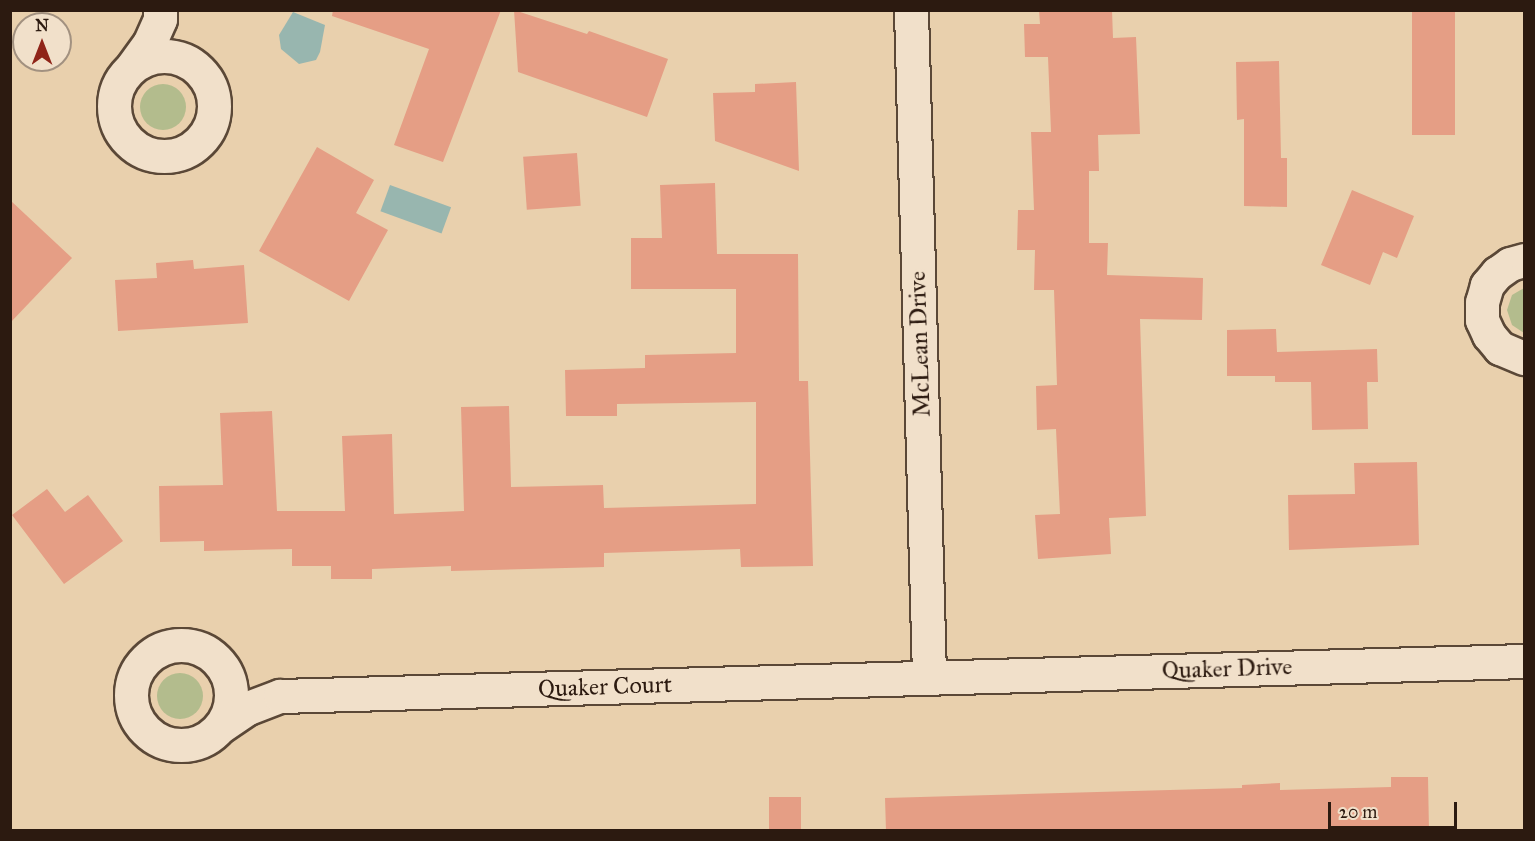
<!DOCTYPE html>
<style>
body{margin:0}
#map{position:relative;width:1535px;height:841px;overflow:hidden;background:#e9d0ad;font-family:"IM FELL Great Primer",serif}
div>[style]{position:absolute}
.green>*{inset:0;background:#b3bc8d}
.round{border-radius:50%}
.water>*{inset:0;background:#98b6af;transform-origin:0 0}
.building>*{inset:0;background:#e59e85;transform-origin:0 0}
.roads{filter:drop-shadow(2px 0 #5b4837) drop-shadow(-2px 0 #5b4837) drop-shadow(0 2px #5b4837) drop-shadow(0 -2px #5b4837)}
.minor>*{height:33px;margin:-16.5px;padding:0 16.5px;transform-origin:16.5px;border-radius:16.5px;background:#f1e0ca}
.minor>.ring{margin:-16.5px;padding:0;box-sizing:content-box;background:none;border:33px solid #f1e0ca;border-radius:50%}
span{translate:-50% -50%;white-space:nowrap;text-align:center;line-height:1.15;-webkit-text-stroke:5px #f1e0ca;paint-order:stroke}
.street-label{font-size:24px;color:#2c1a10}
.frame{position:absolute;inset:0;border:12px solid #2c1a10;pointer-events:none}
.north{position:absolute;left:12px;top:12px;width:60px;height:60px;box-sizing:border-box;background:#f1e0ca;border:2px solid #a29180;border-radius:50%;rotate:0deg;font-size:16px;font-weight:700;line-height:24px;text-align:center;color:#2c1a10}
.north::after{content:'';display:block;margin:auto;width:21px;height:27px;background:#8f2418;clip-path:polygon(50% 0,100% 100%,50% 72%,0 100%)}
.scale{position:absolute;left:1328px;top:802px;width:129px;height:27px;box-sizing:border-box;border:3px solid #2c1a10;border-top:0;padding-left:8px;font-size:18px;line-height:21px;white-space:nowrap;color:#2c1a10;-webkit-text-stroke:4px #f1e0ca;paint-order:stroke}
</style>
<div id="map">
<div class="green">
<i class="round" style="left:140px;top:84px;width:46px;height:46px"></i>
<i style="clip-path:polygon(1524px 288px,1524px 333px,1512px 325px,1507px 310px,1512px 295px)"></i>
<i class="round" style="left:157px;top:673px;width:46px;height:46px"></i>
</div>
<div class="water">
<i style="clip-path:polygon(293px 12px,325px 25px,320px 52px,316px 60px,299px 64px,281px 49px,279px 35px)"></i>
<i style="left:390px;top:185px;width:65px;height:28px;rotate:20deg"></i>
</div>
<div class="building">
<i style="clip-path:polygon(333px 10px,501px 10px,443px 162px,394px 145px,429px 49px,332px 16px)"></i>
<i style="clip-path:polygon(514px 10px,587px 34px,589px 31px,668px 59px,647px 117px,518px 72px)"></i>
<i style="clip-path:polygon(1039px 10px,1112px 10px,1113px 38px,1136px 37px,1140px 134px,1098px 135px,1099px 171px,1089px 171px,1089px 243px,1108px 243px,1107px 275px,1203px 278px,1202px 320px,1140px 319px,1146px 516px,1109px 518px,1111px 554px,1038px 559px,1035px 515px,1060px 514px,1056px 429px,1037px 430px,1036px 386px,1057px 385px,1054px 290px,1034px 290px,1035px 250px,1017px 250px,1018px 210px,1034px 210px,1031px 132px,1051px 132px,1048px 57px,1025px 57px,1024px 24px,1040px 24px)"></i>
<i style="left:1412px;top:10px;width:43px;height:125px"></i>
<i style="clip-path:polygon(1279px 61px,1281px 158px,1287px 158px,1287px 207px,1244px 206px,1244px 119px,1237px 120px,1236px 62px)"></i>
<i style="clip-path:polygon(796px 82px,799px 171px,715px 141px,713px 93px,755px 92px,755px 84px)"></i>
<i style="clip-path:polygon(317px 147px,374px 180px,356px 213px,388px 230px,349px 301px,259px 251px)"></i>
<i style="left:577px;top:153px;width:53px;height:54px;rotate:86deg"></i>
<i style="clip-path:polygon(715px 183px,717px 254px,798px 254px,799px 381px,808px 381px,813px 566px,741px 567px,740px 549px,604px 553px,604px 567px,451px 571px,451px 566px,372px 569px,372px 579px,331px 579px,331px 566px,292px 566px,292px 549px,204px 551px,204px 541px,160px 542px,159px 486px,223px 485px,220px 413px,272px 411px,277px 511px,345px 511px,342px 436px,392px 434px,394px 514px,464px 511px,461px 407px,509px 406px,511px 487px,603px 485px,604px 508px,756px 504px,756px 402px,617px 404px,617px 416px,566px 416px,565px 370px,645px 368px,645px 355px,736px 353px,736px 289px,631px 289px,631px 238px,662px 238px,660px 185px)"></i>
<i style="clip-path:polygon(1352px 190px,1414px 216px,1397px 258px,1383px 252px,1370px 285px,1321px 265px)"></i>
<i style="clip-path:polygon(10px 200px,72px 258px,10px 323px)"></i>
<i style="clip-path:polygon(193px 260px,194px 269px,244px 265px,248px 323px,118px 331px,115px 280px,157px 278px,156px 263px)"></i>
<i style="clip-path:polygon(1276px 329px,1277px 352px,1377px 349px,1378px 382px,1367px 382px,1368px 429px,1312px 430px,1311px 382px,1275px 382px,1275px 376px,1227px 376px,1227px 330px)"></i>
<i style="clip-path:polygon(1417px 462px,1419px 545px,1289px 550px,1288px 495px,1355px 494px,1354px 463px)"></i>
<i style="clip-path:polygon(47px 489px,65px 512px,88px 495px,123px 541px,64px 584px,12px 515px)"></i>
<i style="clip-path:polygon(1391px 777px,1428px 777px,1429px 831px,886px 831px,885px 798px,1242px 788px,1242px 785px,1280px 783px,1280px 790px,1391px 787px)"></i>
<i style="left:769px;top:797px;width:32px;height:34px"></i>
</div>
<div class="roads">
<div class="minor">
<i style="left:911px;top:10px;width:667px;rotate:88.45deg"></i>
<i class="ring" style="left:114px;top:56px;width:67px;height:67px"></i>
<i style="left:132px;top:67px;width:29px;rotate:-54deg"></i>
<i style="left:149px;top:44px;width:27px;rotate:-66deg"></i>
<i style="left:160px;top:19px;width:9px;rotate:-90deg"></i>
<i style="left:1524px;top:260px;width:15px;rotate:164deg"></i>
<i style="left:1510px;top:264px;width:16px;rotate:145deg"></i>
<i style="left:1497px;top:273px;width:16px;rotate:130deg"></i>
<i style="left:1487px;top:285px;width:18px;rotate:106deg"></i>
<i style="left:1482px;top:302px;width:18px;rotate:90deg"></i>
<i style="left:1482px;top:320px;width:17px;rotate:65deg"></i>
<i style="left:1489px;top:335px;width:17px;rotate:50deg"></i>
<i style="left:1500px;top:348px;width:26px;rotate:23deg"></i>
<i class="ring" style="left:131px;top:645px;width:67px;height:67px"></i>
<i style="left:221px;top:726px;width:32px;rotate:-34deg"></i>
<i style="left:248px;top:708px;width:34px;rotate:-21deg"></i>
<i style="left:280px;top:696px;width:1244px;rotate:-1.61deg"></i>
</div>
</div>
<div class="street-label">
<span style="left:920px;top:344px;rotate:-92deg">McLean Drive</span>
<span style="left:1227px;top:669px;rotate:-2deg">Quaker Drive</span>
<span style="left:605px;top:687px;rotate:-2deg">Quaker Court</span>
</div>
<div class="frame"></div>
<div class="north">N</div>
<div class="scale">20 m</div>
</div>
